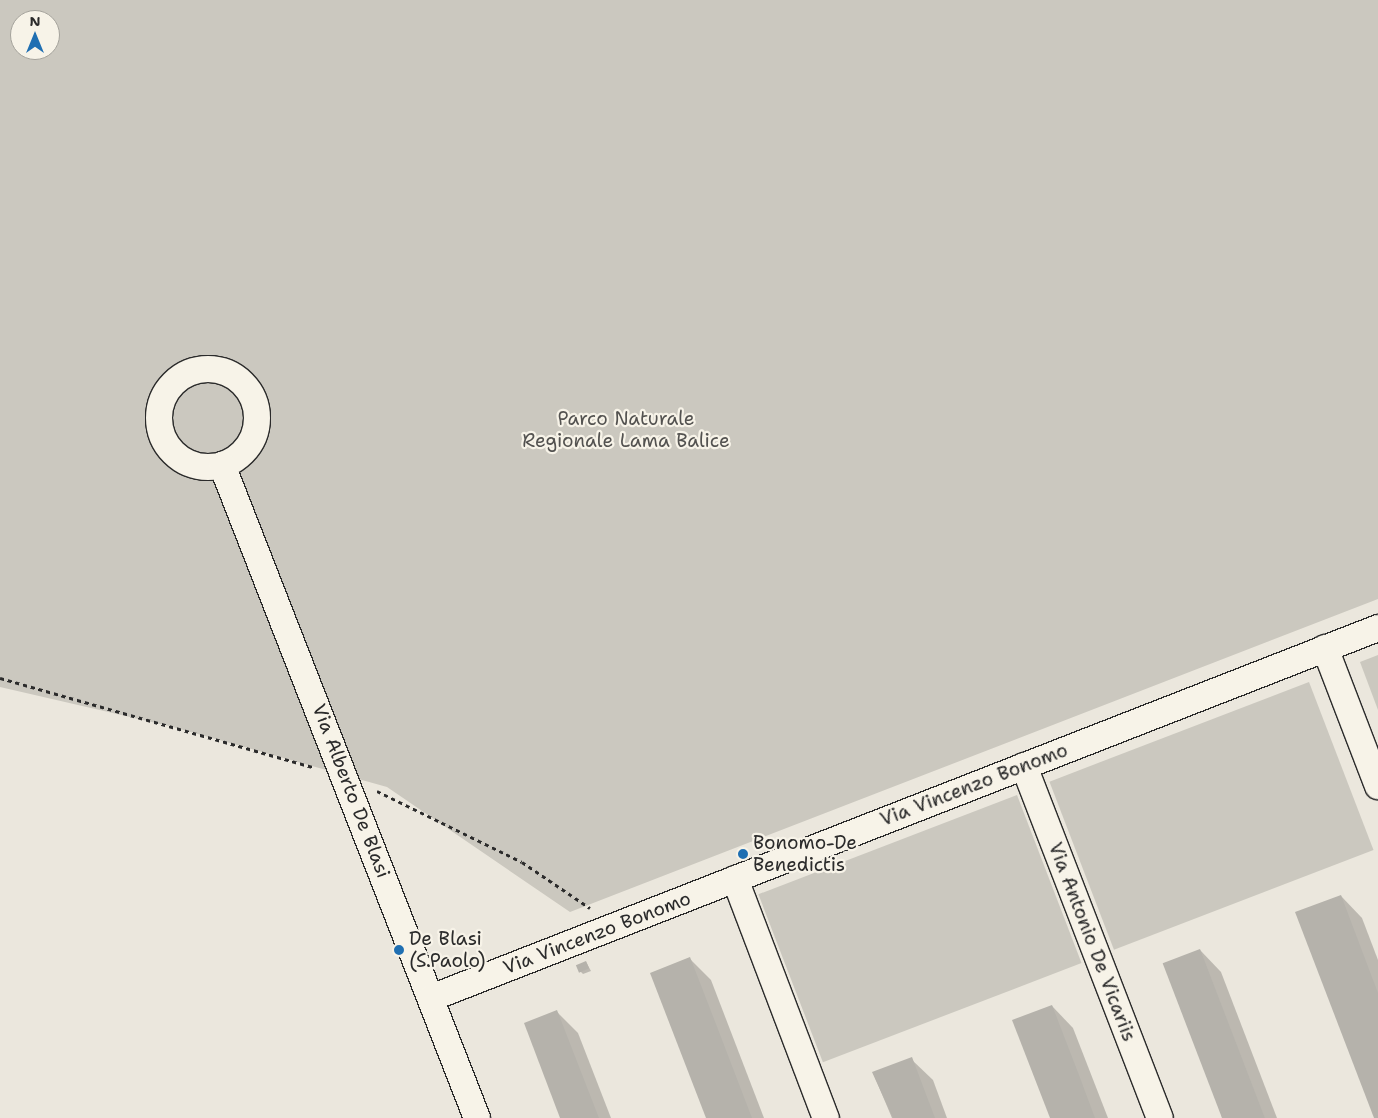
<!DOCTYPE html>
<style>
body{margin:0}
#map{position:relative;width:1378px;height:1118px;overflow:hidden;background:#ebe7dd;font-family:"Shantell Sans",sans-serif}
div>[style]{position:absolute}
.green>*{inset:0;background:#cbc8bf;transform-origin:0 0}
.shadow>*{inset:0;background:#0003}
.building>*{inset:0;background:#b5b2ab;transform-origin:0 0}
.path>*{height:3px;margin-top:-1.5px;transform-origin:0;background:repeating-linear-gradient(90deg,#2b2b2b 0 4px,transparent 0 8px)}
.roads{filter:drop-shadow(1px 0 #2b2b2b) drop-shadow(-1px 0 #2b2b2b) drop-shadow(0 1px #2b2b2b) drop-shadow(0 -1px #2b2b2b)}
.minor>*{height:26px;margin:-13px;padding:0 13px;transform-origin:13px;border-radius:13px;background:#f7f3e8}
.minor>.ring{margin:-13px;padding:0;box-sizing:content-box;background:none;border:26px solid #f7f3e8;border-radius:50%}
.dots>*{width:14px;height:14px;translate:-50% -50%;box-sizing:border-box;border:2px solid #f7f3e8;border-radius:50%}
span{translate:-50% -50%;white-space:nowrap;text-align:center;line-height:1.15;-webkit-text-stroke:4.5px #f7f3e8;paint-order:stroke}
.park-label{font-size:19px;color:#535250}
.street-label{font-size:19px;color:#2b2b2b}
.poi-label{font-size:19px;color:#2b2b2b}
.left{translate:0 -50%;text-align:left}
.north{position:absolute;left:10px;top:10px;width:50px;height:50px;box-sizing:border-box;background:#f7f3e8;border:1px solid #a5a39c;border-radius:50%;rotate:0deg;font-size:14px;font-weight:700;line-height:20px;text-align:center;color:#2b2b2b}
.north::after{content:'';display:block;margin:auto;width:18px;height:22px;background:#1f6fb2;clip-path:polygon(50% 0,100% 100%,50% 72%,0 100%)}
</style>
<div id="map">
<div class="green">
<i style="clip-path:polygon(evenodd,0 0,1378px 0,1378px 599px,570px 912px,387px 787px,169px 726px,0 687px,0 0,20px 20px,50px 20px,50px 50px,20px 50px,20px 20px)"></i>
<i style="clip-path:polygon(1378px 655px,1378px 710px,1360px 662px)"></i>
<i style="left:1309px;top:682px;width:180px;height:278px;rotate:69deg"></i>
<i style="left:1017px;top:795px;width:180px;height:277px;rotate:69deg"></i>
</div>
<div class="shadow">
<i style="clip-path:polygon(1341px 896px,1362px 918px,1378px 960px,1378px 1118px)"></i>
<i style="clip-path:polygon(1200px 950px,1221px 972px,1277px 1118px,1222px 1118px)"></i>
<i style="clip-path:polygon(690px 959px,711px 980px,764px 1118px,707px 1118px)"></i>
<i style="clip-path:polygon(586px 962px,591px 971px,583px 974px,580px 971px)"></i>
<i style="clip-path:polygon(1052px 1006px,1073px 1028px,1108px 1118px,1051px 1118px)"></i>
<i style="clip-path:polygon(557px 1012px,578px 1033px,611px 1118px,562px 1118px)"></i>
<i style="clip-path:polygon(911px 1059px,933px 1080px,947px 1118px,892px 1118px,873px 1073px)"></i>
</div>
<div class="building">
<i style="clip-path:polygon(1341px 895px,1378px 993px,1378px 1118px,1374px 1118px,1295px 912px)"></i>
<i style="left:1200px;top:949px;width:181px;height:40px;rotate:69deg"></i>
<i style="clip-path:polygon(690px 957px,716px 1024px,752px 1118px,706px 1118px,650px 973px)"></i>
<i style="left:586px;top:961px;width:8px;height:11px;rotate:67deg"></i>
<i style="clip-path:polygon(1052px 1005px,1079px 1075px,1095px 1118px,1050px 1118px,1012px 1020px)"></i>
<i style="clip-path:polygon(557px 1010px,599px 1118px,560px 1118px,524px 1023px)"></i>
<i style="clip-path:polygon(912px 1057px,935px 1118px,893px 1118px,872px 1072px)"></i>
</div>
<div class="path">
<i style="left:0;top:678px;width:325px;rotate:15.9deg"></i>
<i style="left:377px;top:791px;width:161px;rotate:26.1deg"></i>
<i style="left:522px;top:862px;width:82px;rotate:34.1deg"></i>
</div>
<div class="roads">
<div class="minor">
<i class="ring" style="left:159px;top:369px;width:72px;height:72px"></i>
<i style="left:222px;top:465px;width:701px;rotate:68.67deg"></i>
<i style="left:1325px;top:648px;width:148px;rotate:69deg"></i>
<i style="left:1024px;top:766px;width:377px;rotate:68.9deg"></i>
<i style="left:735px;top:879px;width:256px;rotate:69.2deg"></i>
<i style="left:431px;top:998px;width:1017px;rotate:-21.34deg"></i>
</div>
</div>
<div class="dots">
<i style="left:743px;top:854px;background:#1f6fb2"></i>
<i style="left:399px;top:950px;background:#1f6fb2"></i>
</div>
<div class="park-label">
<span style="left:626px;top:430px">Parco Naturale<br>Regionale Lama Balice</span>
</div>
<div class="street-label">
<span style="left:974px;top:785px;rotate:-21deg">Via Vincenzo Bonomo</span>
<span style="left:351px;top:791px;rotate:69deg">Via Alberto De Blasi</span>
<span style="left:597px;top:933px;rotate:-21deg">Via Vincenzo Bonomo</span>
<span style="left:1092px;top:942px;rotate:69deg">Via Antonio De Vicariis</span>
</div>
<div class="poi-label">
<span class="left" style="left:753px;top:854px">Bonomo-De<br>Benedictis</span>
<span class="left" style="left:409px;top:950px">De Blasi<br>(S.Paolo)</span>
</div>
<div class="north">N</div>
</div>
